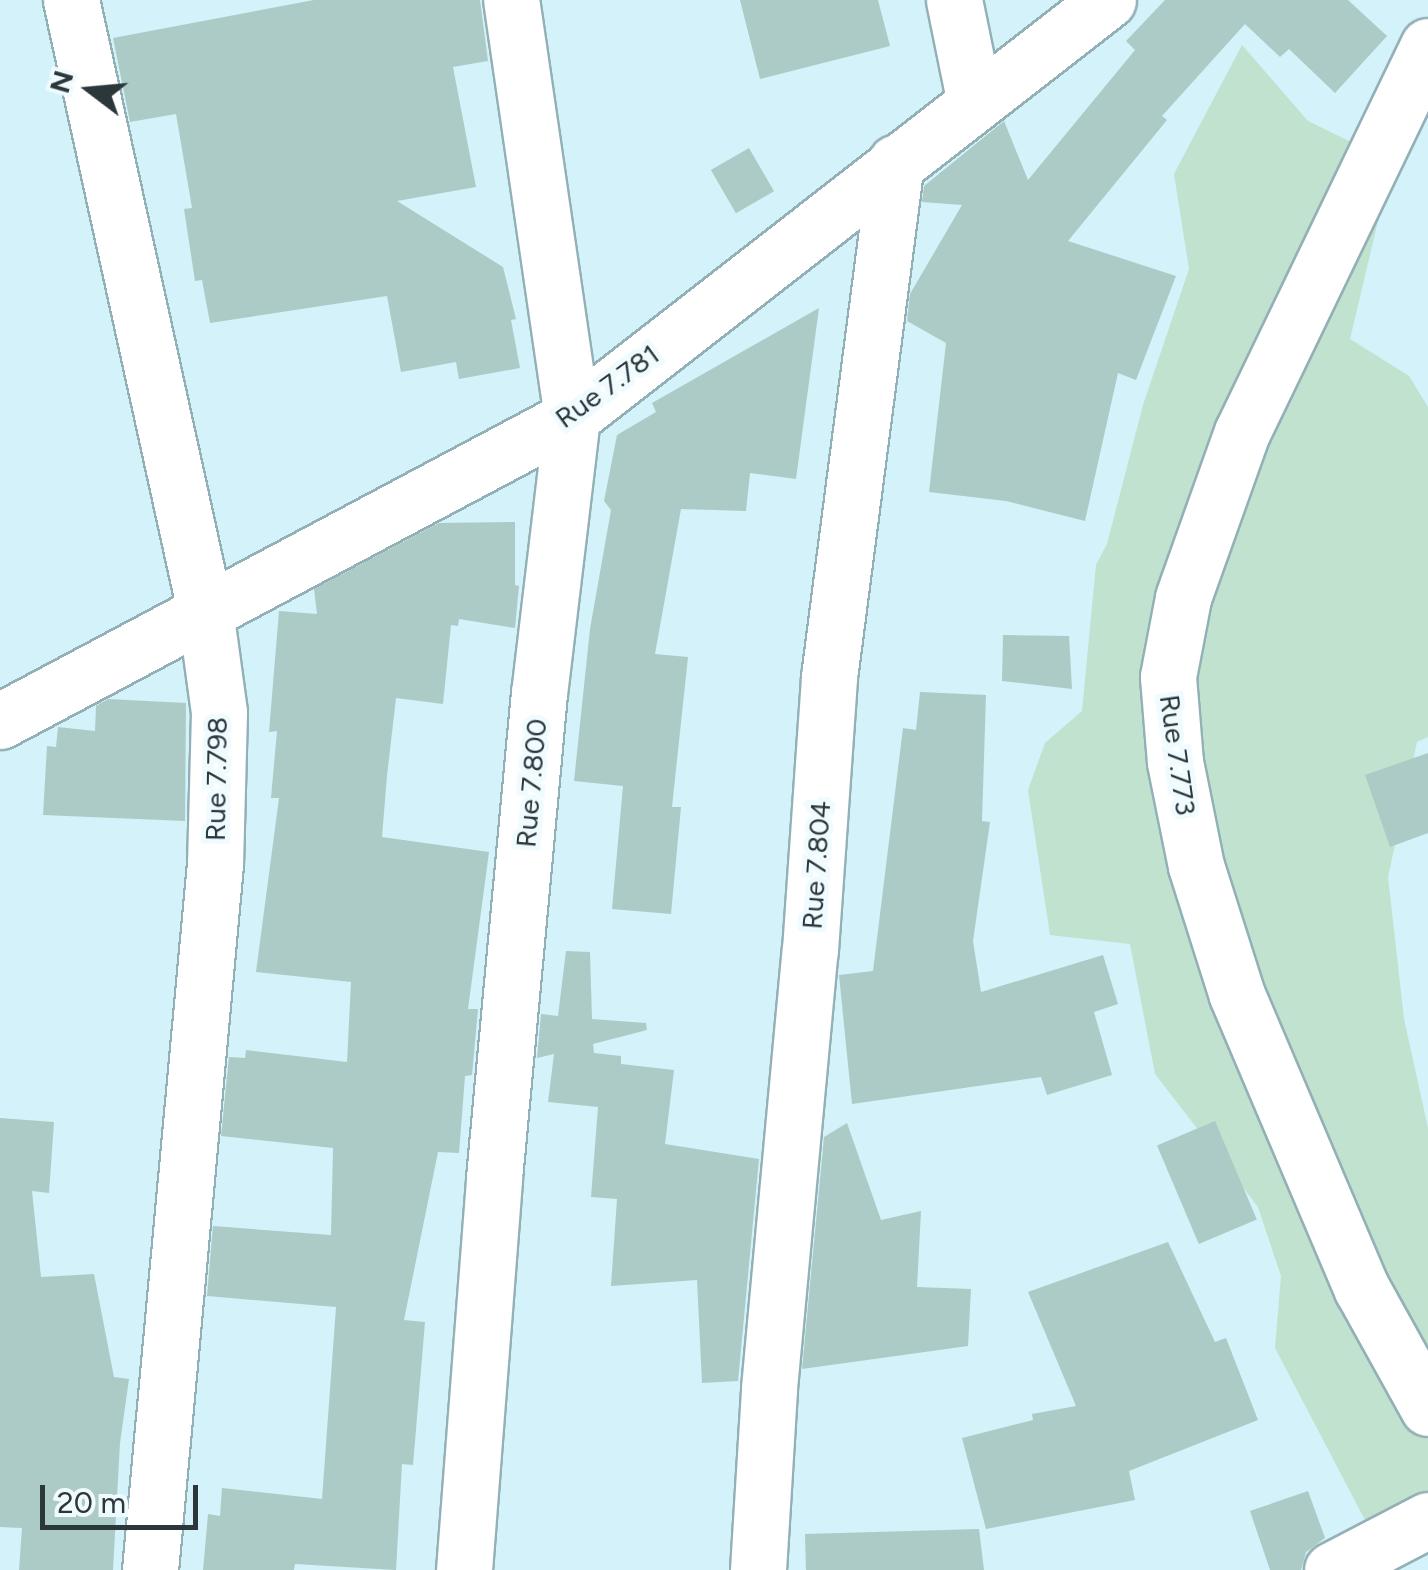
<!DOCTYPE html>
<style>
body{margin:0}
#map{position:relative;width:1428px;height:1570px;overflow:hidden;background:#d3f2f9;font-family:Figtree,sans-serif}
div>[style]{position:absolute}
.green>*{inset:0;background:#c0e2ce}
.building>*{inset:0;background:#accbc6;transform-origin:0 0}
.roads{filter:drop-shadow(2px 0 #93b0b6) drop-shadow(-2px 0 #93b0b6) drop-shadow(0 2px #93b0b6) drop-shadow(0 -2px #93b0b6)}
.minor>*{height:55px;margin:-27.5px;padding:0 27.5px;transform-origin:27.5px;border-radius:27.5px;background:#fff}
span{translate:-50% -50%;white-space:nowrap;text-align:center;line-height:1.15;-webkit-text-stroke:10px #effbfe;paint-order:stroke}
.street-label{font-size:28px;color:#2b373a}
.north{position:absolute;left:40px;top:40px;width:100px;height:100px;-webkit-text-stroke:8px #effbfe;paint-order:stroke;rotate:286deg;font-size:28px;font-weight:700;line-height:40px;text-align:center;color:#2b373a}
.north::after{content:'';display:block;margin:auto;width:35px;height:45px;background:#2b373a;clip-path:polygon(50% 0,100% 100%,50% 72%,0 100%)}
.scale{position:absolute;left:40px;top:1485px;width:158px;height:45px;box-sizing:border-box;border:5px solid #2b373a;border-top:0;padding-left:12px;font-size:30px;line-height:35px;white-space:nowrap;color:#2b373a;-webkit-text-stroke:8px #effbfe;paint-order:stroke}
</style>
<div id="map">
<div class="green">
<i style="clip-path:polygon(1242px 45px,1308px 121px,1392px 162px,1350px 339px,1409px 376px,1428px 407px,1428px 737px,1417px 742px,1388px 877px,1404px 1019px,1428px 1128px,1428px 1521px,1381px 1539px,1365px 1520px,1275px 1348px,1281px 1276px,1258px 1207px,1155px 1074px,1130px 944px,1050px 935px,1028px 790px,1045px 743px,1082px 711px,1096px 565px,1107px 544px,1143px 405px,1189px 269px,1174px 174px)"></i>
</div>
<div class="building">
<i style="clip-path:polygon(314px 0,480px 0,488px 61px,453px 67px,476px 187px,397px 201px,503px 267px,516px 319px,511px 320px,520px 368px,459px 379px,456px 362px,401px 372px,387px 296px,210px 323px,202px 280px,195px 281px,184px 209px,192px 208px,176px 114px,130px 122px,113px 38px)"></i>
<i style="clip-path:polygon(740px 0,878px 0,890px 46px,760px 79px)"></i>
<i style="clip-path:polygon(1165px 0,1348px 0,1387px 36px,1335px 93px,1289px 49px,1280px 57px,1245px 24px,1162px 116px,1167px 120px,1068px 241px,1176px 276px,1136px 380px,1118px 373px,1085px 521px,1006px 501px,929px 492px,946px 343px,907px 321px,910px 294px,962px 205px,922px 202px,924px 186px,1004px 121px,1028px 180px,1135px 50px,1126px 41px)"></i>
<i style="left:749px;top:148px;width:50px;height:44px;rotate:60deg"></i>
<i style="clip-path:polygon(819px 308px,796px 479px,750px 473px,746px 511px,681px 509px,655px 654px,688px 657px,672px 807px,681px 807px,671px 914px,612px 909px,623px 786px,574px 781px,590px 629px,611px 510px,604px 501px,617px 435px,656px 412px,652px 403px)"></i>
<i style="clip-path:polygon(515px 522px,515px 585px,519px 586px,515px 628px,459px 619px,458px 626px,451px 625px,443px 704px,396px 698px,387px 776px,382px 837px,489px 852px,468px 1009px,478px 1009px,472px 1075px,465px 1076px,459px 1153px,438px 1152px,404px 1320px,425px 1322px,413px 1465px,402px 1464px,396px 1570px,295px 1564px,294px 1570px,203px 1570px,208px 1514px,220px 1516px,222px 1488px,322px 1499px,336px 1307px,207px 1296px,213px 1226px,331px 1235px,333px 1148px,221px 1136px,229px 1057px,245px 1058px,246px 1050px,347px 1062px,351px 982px,256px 972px,279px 798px,271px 798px,277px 731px,269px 732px,279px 611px,317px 614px,314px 589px,439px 523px)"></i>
<i style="clip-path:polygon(1003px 635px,1069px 636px,1072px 689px,1002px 681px)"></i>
<i style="clip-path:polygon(920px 692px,986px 695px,982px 821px,990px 822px,973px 941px,981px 992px,1103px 955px,1118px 1004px,1094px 1012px,1112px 1075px,1047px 1095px,1041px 1077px,852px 1104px,839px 975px,873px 971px,903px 728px,916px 730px)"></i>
<i style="clip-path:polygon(108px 699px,186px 703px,185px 821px,43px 815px,47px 746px,56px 747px,58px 727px,95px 731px,96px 706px)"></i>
<i style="clip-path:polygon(1428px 753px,1428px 833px,1390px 847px,1365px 775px)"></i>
<i style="clip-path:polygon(566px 951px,590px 952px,592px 1019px,646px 1023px,647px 1030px,593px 1044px,594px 1053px,621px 1056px,621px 1064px,674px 1070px,665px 1144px,759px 1159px,738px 1381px,702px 1383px,697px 1280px,611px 1286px,617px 1199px,591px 1197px,598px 1107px,548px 1102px,554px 1054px,537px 1058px,541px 1014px,558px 1016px)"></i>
<i style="clip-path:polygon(0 1118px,54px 1122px,49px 1193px,32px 1191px,41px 1277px,94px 1274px,114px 1377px,129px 1379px,120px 1443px,113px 1570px,19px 1570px,22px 1528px,0 1527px)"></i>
<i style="left:1215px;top:1121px;width:107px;height:63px;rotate:67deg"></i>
<i style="clip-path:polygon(847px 1123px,881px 1220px,921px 1211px,917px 1287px,971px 1289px,968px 1346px,802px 1369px,824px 1137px)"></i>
<i style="clip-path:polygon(1168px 1242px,1215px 1342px,1226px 1338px,1258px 1420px,1129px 1471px,1135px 1500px,986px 1529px,962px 1438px,1033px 1420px,1032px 1414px,1076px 1406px,1028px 1292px)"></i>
<i style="clip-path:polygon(1308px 1491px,1325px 1538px,1306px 1552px,1301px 1570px,1270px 1570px,1250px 1511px)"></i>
<i style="clip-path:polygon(979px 1529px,984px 1570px,806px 1570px,805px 1534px)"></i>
</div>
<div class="roads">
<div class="minor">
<i style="left:71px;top:0;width:625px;rotate:77.61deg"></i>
<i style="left:205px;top:610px;width:103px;rotate:82.2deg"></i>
<i style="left:219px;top:712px;width:152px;rotate:91.5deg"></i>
<i style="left:215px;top:864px;width:709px;rotate:95.26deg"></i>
<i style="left:954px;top:0;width:105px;rotate:78.5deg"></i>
<i style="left:1428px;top:46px;width:428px;rotate:115.7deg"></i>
<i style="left:1242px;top:432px;width:176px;rotate:109.6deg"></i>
<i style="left:1183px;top:598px;width:80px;rotate:100.8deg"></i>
<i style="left:1168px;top:677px;width:85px;rotate:85.3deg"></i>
<i style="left:1175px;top:762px;width:106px;rotate:78.6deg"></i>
<i style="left:1196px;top:866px;width:135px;rotate:72.4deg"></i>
<i style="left:1237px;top:995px;width:319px;rotate:67deg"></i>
<i style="left:1362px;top:1289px;width:136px;rotate:61deg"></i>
<i style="left:0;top:721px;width:648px;rotate:-27.99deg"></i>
<i style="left:572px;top:417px;width:679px;rotate:-37.88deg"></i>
<i style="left:464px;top:1570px;width:393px;rotate:-85.6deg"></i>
<i style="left:494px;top:1178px;width:486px;rotate:-84.7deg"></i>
<i style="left:539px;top:694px;width:279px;rotate:-83.2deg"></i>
<i style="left:572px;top:417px;width:421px;rotate:-98.3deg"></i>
<i style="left:758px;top:1570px;width:182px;rotate:-86.5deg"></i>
<i style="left:769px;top:1388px;width:440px;rotate:-84.7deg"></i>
<i style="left:810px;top:950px;width:274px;rotate:-86deg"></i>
<i style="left:829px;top:677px;width:519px;rotate:-82.59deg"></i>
<i style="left:1332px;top:1570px;width:108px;rotate:-27.5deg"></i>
</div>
</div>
<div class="street-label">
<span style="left:607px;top:386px;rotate:-36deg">Rue 7.781</span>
<span style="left:1178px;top:755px;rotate:82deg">Rue 7.773</span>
<span style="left:216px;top:779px;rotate:-89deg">Rue 7.798</span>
<span style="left:531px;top:783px;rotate:-85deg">Rue 7.800</span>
<span style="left:816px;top:865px;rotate:-86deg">Rue 7.804</span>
</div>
<div class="north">N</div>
<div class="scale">20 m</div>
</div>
